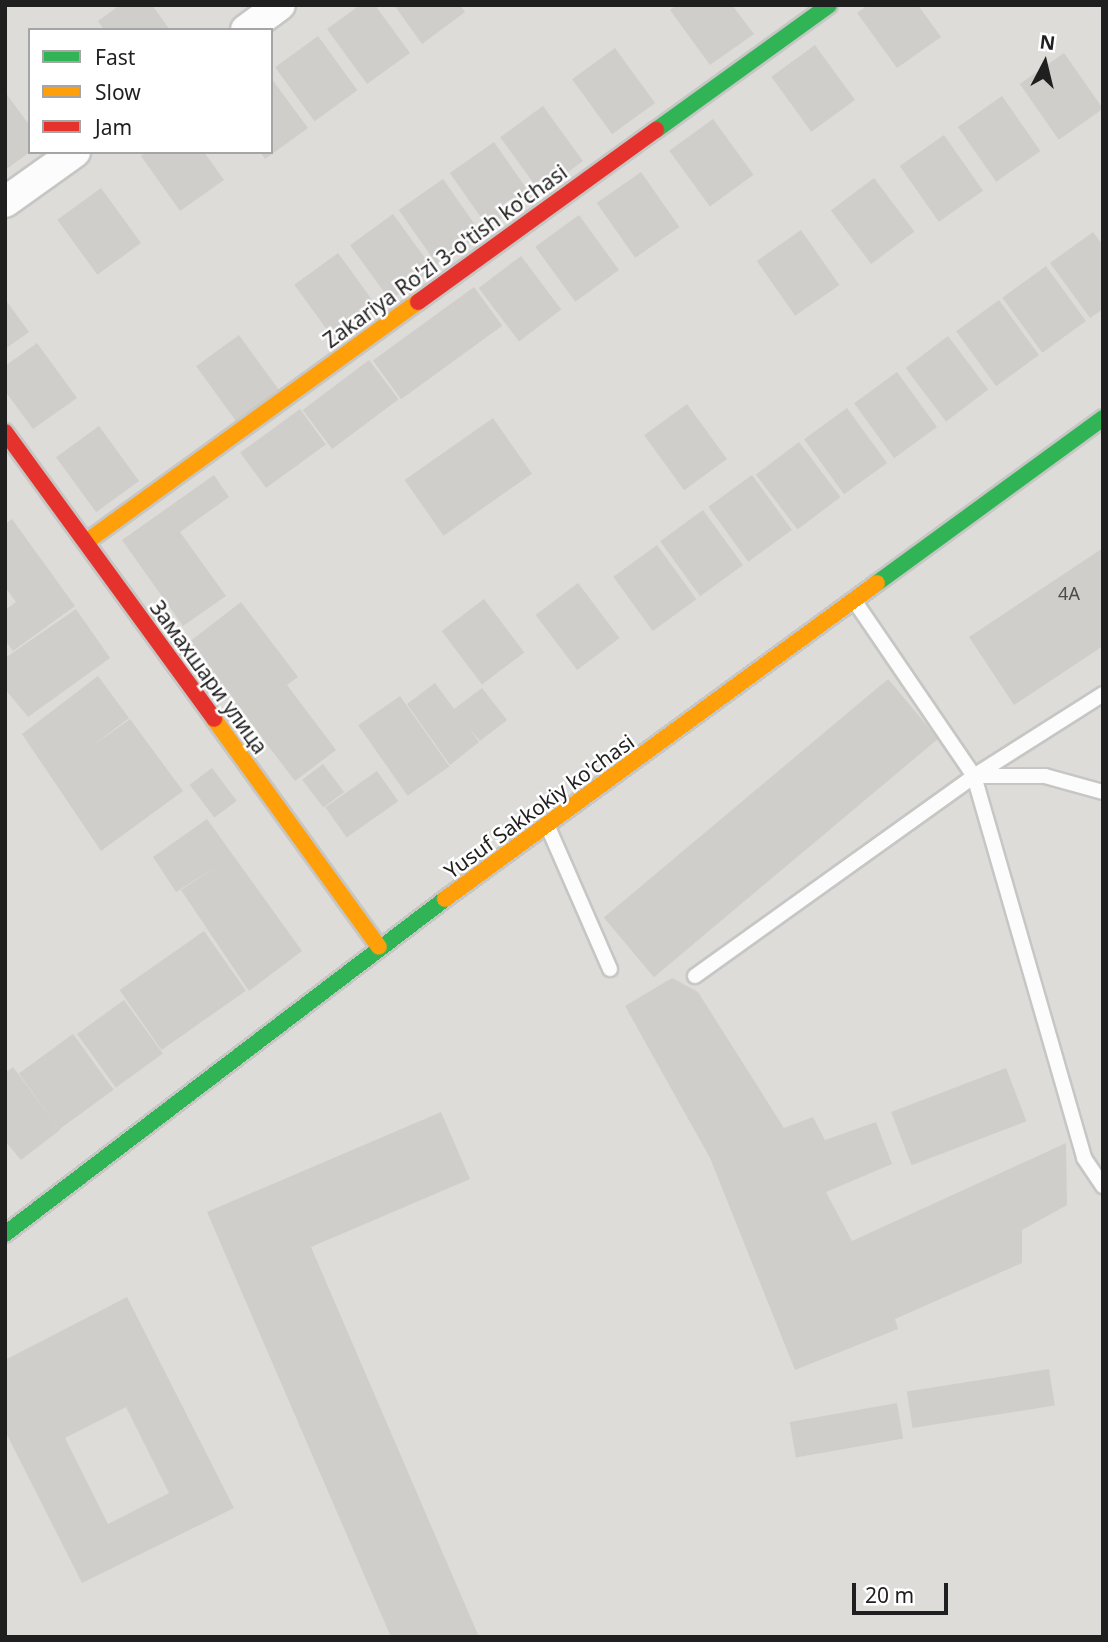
<!DOCTYPE html>
<meta charset="utf-8">
<style>
body{margin:0}
#map{position:relative;width:1108px;height:1642px;overflow:hidden;background:#eeece8;font-family:"Noto Sans",sans-serif}
div>[style]{position:absolute}
.residential>*{inset:0;background:#dddcd9}
.building>*{inset:0;background:#d0cecb;transform-origin:0 0}
.roads{filter:drop-shadow(2px 0 #c6c6c4) drop-shadow(-2px 0 #c6c6c4) drop-shadow(0 2px #c6c6c4) drop-shadow(0 -2px #c6c6c4)}
.lane>*{height:14px;margin:-7px;padding:0 7px;transform-origin:7px;border-radius:7px;background:#fcfcfc}
.street>*{height:30px;margin:-15px;padding:0 15px;transform-origin:15px;border-radius:15px;background:#fcfcfc}
.fast>*{height:16px;margin:-8px;padding:0 8px;transform-origin:8px;border-radius:8px;background:#30b455}
.slow>*{height:16px;margin:-8px;padding:0 8px;transform-origin:8px;border-radius:8px;background:#ff9f0a}
.jam>*{height:16px;margin:-8px;padding:0 8px;transform-origin:8px;border-radius:8px;background:#e5322d}
span{translate:-50% -50%;white-space:nowrap;text-align:center;line-height:1.15;-webkit-text-stroke:5px #fff;paint-order:stroke}
.number-label{font-size:18px;color:#4b4b4a}
.number-label span{-webkit-text-stroke-width:0}
.street-label{font-size:21px;color:#1f1f1f}
.frame{position:absolute;inset:0;border:7px solid #1f1f1f;pointer-events:none}
.legend{position:absolute;left:28px;top:28px;width:245px;height:126px;box-sizing:border-box;background:#fff;border:2px solid #a5a5a5;margin:0;padding:9px 12px;list-style:none;font-size:21px;color:#1f1f1f}
.legend li{display:flex;align-items:center;gap:14px;height:35px}
.legend b{width:35px;border:2px solid #a5a5a5}
.north{position:absolute;left:1010px;top:28px;width:70px;height:70px;-webkit-text-stroke:5px #fff;paint-order:stroke;rotate:7deg;font-size:19px;font-weight:700;line-height:28px;text-align:center;color:#1f1f1f}
.north::after{content:'';display:block;margin:auto;width:24px;height:32px;background:#1f1f1f;clip-path:polygon(50% 0,100% 100%,50% 72%,0 100%)}
.scale{position:absolute;left:852px;top:1583px;width:96px;height:32px;box-sizing:border-box;border:4px solid #1f1f1f;border-top:0;padding-left:9px;font-size:21px;line-height:24px;white-space:nowrap;color:#1f1f1f;-webkit-text-stroke:5px #fff;paint-order:stroke}
</style>
<div id="map">
<div class="residential">
<i style="clip-path:polygon(evenodd,5px 5px,1103px 5px,1103px 1637px,5px 1637px,5px 5px,30px 30px,271px 30px,271px 152px,30px 152px,30px 30px)"></i>
</div>
<div class="building">
<i style="clip-path:polygon(120px 5px,152px 5px,170px 30px,104px 30px,98px 21px)"></i>
<i style="clip-path:polygon(360px 5px,375px 5px,410px 53px,367px 84px,327px 29px)"></i>
<i style="clip-path:polygon(394px 5px,460px 5px,465px 12px,422px 44px)"></i>
<i style="clip-path:polygon(677px 5px,732px 5px,754px 34px,710px 65px,670px 10px)"></i>
<i style="clip-path:polygon(868px 5px,918px 5px,941px 37px,897px 68px,857px 13px)"></i>
<i style="left:318px;top:36px;width:67px;height:53px;rotate:54deg"></i>
<i style="left:815px;top:45px;width:68px;height:54px;rotate:54deg"></i>
<i style="left:615px;top:48px;width:68px;height:53px;rotate:54deg"></i>
<i style="left:1064px;top:53px;width:68px;height:54px;rotate:55deg"></i>
<i style="clip-path:polygon(271px 78px,308px 128px,265px 159px,260px 152px,271px 152px)"></i>
<i style="clip-path:polygon(5px 92px,30px 126px,30px 152px,5px 170px)"></i>
<i style="left:1002px;top:96px;width:67px;height:54px;rotate:55deg"></i>
<i style="left:543px;top:106px;width:68px;height:53px;rotate:54deg"></i>
<i style="left:713px;top:119px;width:69px;height:54px;rotate:54deg"></i>
<i style="left:944px;top:135px;width:68px;height:54px;rotate:55deg"></i>
<i style="left:494px;top:142px;width:67px;height:54px;rotate:55deg"></i>
<i style="clip-path:polygon(146px 152px,204px 152px,224px 180px,180px 211px,141px 156px)"></i>
<i style="left:641px;top:172px;width:67px;height:54px;rotate:55deg"></i>
<i style="left:874px;top:178px;width:67px;height:54px;rotate:53deg"></i>
<i style="left:443px;top:179px;width:67px;height:54px;rotate:55deg"></i>
<i style="left:101px;top:188px;width:68px;height:54px;rotate:54deg"></i>
<i style="left:393px;top:214px;width:68px;height:53px;rotate:54deg"></i>
<i style="left:579px;top:215px;width:68px;height:54px;rotate:54deg"></i>
<i style="left:801px;top:230px;width:67px;height:54px;rotate:55deg"></i>
<i style="clip-path:polygon(1093px 232px,1103px 245px,1103px 309px,1090px 318px,1050px 263px)"></i>
<i style="left:338px;top:253px;width:68px;height:54px;rotate:54deg"></i>
<i style="left:521px;top:256px;width:67px;height:53px;rotate:53deg"></i>
<i style="left:1046px;top:266px;width:68px;height:54px;rotate:54deg"></i>
<i style="left:474px;top:287px;width:48px;height:125px;rotate:54deg"></i>
<i style="clip-path:polygon(5px 299px,29px 332px,5px 349px)"></i>
<i style="left:999px;top:300px;width:68px;height:53px;rotate:54deg"></i>
<i style="left:239px;top:335px;width:68px;height:53px;rotate:54deg"></i>
<i style="left:948px;top:336px;width:67px;height:53px;rotate:53deg"></i>
<i style="clip-path:polygon(37px 343px,77px 398px,33px 429px,5px 391px,5px 366px)"></i>
<i style="left:369px;top:360px;width:49px;height:83px;rotate:53deg"></i>
<i style="left:897px;top:372px;width:68px;height:53px;rotate:54deg"></i>
<i style="left:687px;top:404px;width:68px;height:53px;rotate:54deg"></i>
<i style="left:847px;top:408px;width:68px;height:53px;rotate:54deg"></i>
<i style="left:300px;top:409px;width:44px;height:74px;rotate:54deg"></i>
<i style="left:493px;top:418px;width:68px;height:108px;rotate:55deg"></i>
<i style="left:99px;top:426px;width:68px;height:53px;rotate:54deg"></i>
<i style="left:799px;top:442px;width:69px;height:54px;rotate:53deg"></i>
<i style="clip-path:polygon(214px 475px,229px 497px,180px 532px,226px 596px,183px 626px,122px 540px)"></i>
<i style="left:752px;top:475px;width:68px;height:54px;rotate:54deg"></i>
<i style="left:703px;top:510px;width:68px;height:53px;rotate:54deg"></i>
<i style="clip-path:polygon(12px 519px,75px 606px,13px 651px,5px 640px,5px 610px,16px 602px,5px 587px,5px 524px)"></i>
<i style="left:657px;top:545px;width:67px;height:54px;rotate:54deg"></i>
<i style="clip-path:polygon(1103px 548px,1103px 646px,1014px 705px,969px 637px)"></i>
<i style="left:578px;top:583px;width:69px;height:53px;rotate:53deg"></i>
<i style="left:484px;top:599px;width:67px;height:53px;rotate:53deg"></i>
<i style="clip-path:polygon(241px 602px,298px 677px,287px 685px,336px 750px,295px 781px,189px 642px)"></i>
<i style="clip-path:polygon(76px 609px,110px 658px,28px 717px,5px 689px,5px 658px)"></i>
<i style="clip-path:polygon(98px 676px,129px 718px,88px 749px,130px 719px,183px 791px,101px 851px,22px 734px)"></i>
<i style="left:888px;top:679px;width:78px;height:371px;rotate:50deg"></i>
<i style="clip-path:polygon(435px 683px,454px 709px,482px 688px,507px 720px,480px 741px,468px 727px,479px 742px,450px 765px,407px 704px)"></i>
<i style="left:400px;top:696px;width:86px;height:51px;rotate:55deg"></i>
<i style="left:323px;top:764px;width:35px;height:26px;rotate:53deg"></i>
<i style="left:212px;top:768px;width:41px;height:28px;rotate:53deg"></i>
<i style="left:377px;top:771px;width:37px;height:63px;rotate:55deg"></i>
<i style="clip-path:polygon(207px 819px,302px 951px,249px 991px,181px 890px,217px 866px,176px 892px,153px 857px)"></i>
<i style="left:204px;top:931px;width:73px;height:103px;rotate:55deg"></i>
<i style="clip-path:polygon(672px 978px,698px 992px,784px 1128px,813px 1117px,825px 1140px,876px 1122px,892px 1164px,826px 1192px,852px 1241px,1066px 1143px,1067px 1205px,1022px 1230px,1022px 1263px,895px 1319px,898px 1329px,795px 1370px,710px 1158px,625px 1006px)"></i>
<i style="left:124px;top:1000px;width:66px;height:58px;rotate:54deg"></i>
<i style="left:73px;top:1034px;width:69px;height:67px;rotate:54deg"></i>
<i style="clip-path:polygon(13px 1067px,60px 1130px,21px 1160px,5px 1141px,5px 1073px)"></i>
<i style="left:1006px;top:1068px;width:57px;height:123px;rotate:69deg"></i>
<i style="clip-path:polygon(441px 1112px,470px 1179px,311px 1247px,479px 1637px,391px 1637px,207px 1212px)"></i>
<i style="clip-path:polygon(evenodd,127px 1297px,234px 1508px,82px 1583px,5px 1431px,5px 1360px,127px 1297px,126px 1407px,169px 1493px,108px 1524px,65px 1438px,126px 1407px)"></i>
<i style="left:1049px;top:1369px;width:37px;height:144px;rotate:81deg"></i>
<i style="left:897px;top:1403px;width:36px;height:109px;rotate:80deg"></i>
</div>
<div class="roads">
<div class="lane">
<i style="left:856px;top:603px;width:209px;rotate:55.7deg"></i>
<i style="left:974px;top:776px;width:398px;rotate:73.9deg"></i>
<i style="left:1084px;top:1158px;width:34px;rotate:56deg"></i>
<i style="left:975px;top:776px;width:70px"></i>
<i style="left:1045px;top:776px;width:60px;rotate:15.4deg"></i>
<i style="left:548px;top:827px;width:155px;rotate:66.4deg"></i>
<i style="left:695px;top:976px;width:343px;rotate:-35.6deg"></i>
<i style="left:974px;top:776px;width:153px;rotate:-32.4deg"></i>
</div>
<div class="street">
<i style="left:246px;top:30px;width:42px;rotate:-36.3deg"></i>
<i style="left:5px;top:202px;width:86px;rotate:-35.5deg"></i>
</div>
<div class="fast">
<i style="left:656px;top:130px;width:213px;rotate:-35.8deg"></i>
<i style="left:877px;top:583px;width:280px;rotate:-36.1deg"></i>
<i style="left:5px;top:1234px;width:553px;rotate:-37.28deg"></i>
</div>
<div class="slow">
<i style="left:86px;top:542px;width:410px;rotate:-35.9deg"></i>
<i style="left:214px;top:719px;width:281px;rotate:54.1deg"></i>
<i style="left:445px;top:899px;width:535px;rotate:-36.18deg"></i>
</div>
<div class="jam">
<i style="left:418px;top:302px;width:294px;rotate:-35.9deg"></i>
<i style="left:5px;top:432px;width:355px;rotate:53.9deg"></i>
</div>
</div>
<div class="number-label">
<span style="left:1069px;top:593px">4A</span>
</div>
<div class="street-label">
<span style="left:445px;top:256px;rotate:-36deg">Zakariya Ro'zi 3-o'tish ko'chasi</span>
<span style="left:209px;top:677px;rotate:54deg">Замахшари улица</span>
<span style="left:539px;top:806px;rotate:-36deg">Yusuf Sakkokiy ko'chasi</span>
</div>
<div class="frame"></div>
<ul class="legend">
<li><b style="height:9px;background:#30b455"></b>Fast</li>
<li><b style="height:9px;background:#ff9f0a"></b>Slow</li>
<li><b style="height:9px;background:#e5322d"></b>Jam</li>
</ul>
<div class="north">N</div>
<div class="scale">20 m</div>
</div>
